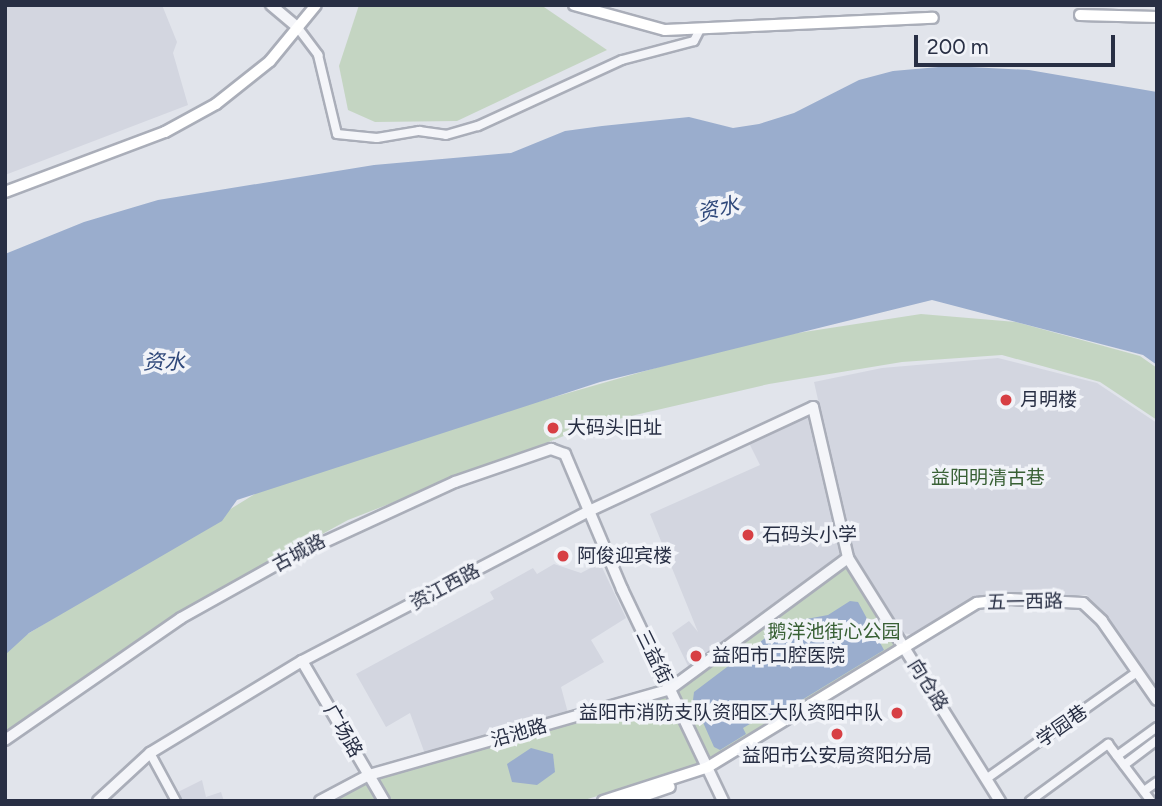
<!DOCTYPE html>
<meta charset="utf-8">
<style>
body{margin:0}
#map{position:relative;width:1162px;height:806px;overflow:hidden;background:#e1e4eb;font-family:Figtree,"Noto Sans SC",sans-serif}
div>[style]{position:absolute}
.built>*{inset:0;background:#d3d6e0}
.green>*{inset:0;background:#c4d5c2}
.water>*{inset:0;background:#9aadcd}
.roads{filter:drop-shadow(2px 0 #aaaeb9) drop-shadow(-2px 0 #aaaeb9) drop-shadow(0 2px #aaaeb9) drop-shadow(0 -2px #aaaeb9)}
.minor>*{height:8px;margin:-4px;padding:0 4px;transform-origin:4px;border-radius:4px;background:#f4f5f9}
.tertiary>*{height:10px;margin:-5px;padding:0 5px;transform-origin:5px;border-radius:5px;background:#f4f5f9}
.secondary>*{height:10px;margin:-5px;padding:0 5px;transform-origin:5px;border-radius:5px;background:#fff}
.dots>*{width:19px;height:19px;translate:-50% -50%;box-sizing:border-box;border:4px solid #f1f3f8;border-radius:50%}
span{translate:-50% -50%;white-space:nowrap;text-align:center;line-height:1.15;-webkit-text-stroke:7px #f1f3f8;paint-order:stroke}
.poi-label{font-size:19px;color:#282f44}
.left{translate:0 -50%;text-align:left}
.right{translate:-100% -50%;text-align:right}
.park-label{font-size:19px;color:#386034}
.street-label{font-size:19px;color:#282f44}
.water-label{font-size:21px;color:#2f487a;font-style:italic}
.frame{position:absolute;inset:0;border:7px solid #282f44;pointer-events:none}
.scale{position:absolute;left:914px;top:35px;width:201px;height:32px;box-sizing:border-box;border:4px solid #282f44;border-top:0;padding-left:9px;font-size:21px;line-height:24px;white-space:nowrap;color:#282f44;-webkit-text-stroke:5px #f1f3f8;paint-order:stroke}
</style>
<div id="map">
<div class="built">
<i style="clip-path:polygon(5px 5px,162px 5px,177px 42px,173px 53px,188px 105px,5px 175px)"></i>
<i style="clip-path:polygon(998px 358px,1097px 383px,1157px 423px,1157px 689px,1087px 595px,979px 596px,916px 635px,902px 633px,853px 555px,814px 382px,882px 368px)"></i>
<i style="clip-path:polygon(811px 414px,844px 556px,690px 670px,672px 633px,689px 621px,698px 632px,650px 514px,760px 465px,749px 443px)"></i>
<i style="clip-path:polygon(600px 563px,626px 618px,591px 640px,604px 662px,561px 687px,568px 713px,425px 754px,410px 713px,386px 727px,356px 674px,494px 599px,490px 592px,533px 568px,537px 574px,554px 564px,581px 573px)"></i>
<i style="clip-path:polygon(202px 780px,206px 797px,221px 792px,224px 801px,180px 801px,176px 793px)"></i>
</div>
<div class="green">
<i style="clip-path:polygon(359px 5px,541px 5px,607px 50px,457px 121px,375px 122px,348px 110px,339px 66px)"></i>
<i style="clip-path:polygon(921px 314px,1016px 322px,1140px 356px,1157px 368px,1157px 420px,1100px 382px,1002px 355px,902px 362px,769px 384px,592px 425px,348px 520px,181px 611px,5px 734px,5px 648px,289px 473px,753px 340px)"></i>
<i style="clip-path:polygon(846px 567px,897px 646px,703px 764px,581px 801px,330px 801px,367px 780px,672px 693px)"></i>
</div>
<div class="water">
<i style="clip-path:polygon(950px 66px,1029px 70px,1157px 92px,1157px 365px,1143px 355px,932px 300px,600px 382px,237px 500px,222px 521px,29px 633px,5px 655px,5px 254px,84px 222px,158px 200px,374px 165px,511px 153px,565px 131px,602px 126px,689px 117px,733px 128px,759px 124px,794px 113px,859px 80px,893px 71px)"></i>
<i style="clip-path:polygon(850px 601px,858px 602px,884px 650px,764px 723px,760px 718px,743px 728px,746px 734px,720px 750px,714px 747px,693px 700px,694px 692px,785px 623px,828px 615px)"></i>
<i style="clip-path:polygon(531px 748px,553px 754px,555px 772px,537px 785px,512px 782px,507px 764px)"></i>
</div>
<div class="roads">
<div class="minor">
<i style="left:298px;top:28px;width:34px;rotate:53deg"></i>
<i style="left:318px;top:55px;width:81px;rotate:76.5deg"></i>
<i style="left:337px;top:134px;width:40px;rotate:5.7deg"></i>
<i style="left:377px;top:138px;width:43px;rotate:-9.5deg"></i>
<i style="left:419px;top:131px;width:27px;rotate:8deg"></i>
<i style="left:446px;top:135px;width:33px;rotate:-16deg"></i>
<i style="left:478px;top:126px;width:158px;rotate:-24.6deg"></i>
<i style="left:622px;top:60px;width:74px;rotate:-14.8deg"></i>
<i style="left:694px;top:41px;width:11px;rotate:-63deg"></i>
<i style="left:150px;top:753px;width:55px;rotate:61.6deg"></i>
<i style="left:1117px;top:756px;width:49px;rotate:-35.9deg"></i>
<i style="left:1124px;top:765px;width:41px;rotate:-37.1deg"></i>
<i style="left:986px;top:779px;width:185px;rotate:-35.3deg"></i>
<i style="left:1144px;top:791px;width:16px;rotate:-35deg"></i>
<i style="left:1030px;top:801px;width:97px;rotate:-36.2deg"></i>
<i style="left:1108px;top:744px;width:71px;rotate:53deg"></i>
</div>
<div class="tertiary">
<i style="left:271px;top:5px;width:35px;rotate:40deg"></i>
<i style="left:1010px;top:599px;width:73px;rotate:3.1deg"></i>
<i style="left:1083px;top:603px;width:26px;rotate:43deg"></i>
<i style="left:1102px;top:621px;width:96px;rotate:55.2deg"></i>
<i style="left:302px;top:661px;width:162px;rotate:59.6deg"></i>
<i style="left:5px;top:740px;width:214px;rotate:-34.7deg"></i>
<i style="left:181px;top:618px;width:117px;rotate:-29.2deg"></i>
<i style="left:283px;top:561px;width:189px;rotate:-24.7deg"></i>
<i style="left:455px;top:482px;width:102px;rotate:-19deg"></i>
<i style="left:551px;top:449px;width:15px;rotate:20deg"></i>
<i style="left:565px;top:454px;width:147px;rotate:67.1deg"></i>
<i style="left:622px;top:589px;width:235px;rotate:64.5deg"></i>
<i style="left:98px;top:801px;width:71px;rotate:-42.7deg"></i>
<i style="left:150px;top:753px;width:178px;rotate:-31.2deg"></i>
<i style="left:302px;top:661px;width:324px;rotate:-27.6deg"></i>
<i style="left:589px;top:511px;width:247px;rotate:-24.9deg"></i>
<i style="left:813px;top:407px;width:155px;rotate:76.9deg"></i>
<i style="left:848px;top:558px;width:287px;rotate:58deg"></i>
<i style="left:320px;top:801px;width:55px;rotate:-28deg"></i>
<i style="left:369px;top:775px;width:313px;rotate:-15.9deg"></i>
<i style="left:670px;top:689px;width:221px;rotate:-36.4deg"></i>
</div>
<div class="secondary">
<i style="left:574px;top:5px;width:94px;rotate:15.4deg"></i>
<i style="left:665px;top:30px;width:268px;rotate:-2.6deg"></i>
<i style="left:1080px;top:15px;width:77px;rotate:1.5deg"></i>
<i style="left:5px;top:192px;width:171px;rotate:-20.6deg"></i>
<i style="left:165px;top:132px;width:58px;rotate:-28.8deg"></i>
<i style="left:216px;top:104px;width:69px;rotate:-38.5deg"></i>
<i style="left:270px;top:61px;width:72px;rotate:-50.6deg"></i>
<i style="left:603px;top:801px;width:110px;rotate:-17.9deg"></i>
<i style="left:708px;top:767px;width:315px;rotate:-31.4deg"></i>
<i style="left:977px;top:603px;width:33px;rotate:-7deg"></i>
<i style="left:629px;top:801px;width:43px;rotate:-18.9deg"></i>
</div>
</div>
<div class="dots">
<i style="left:1006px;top:400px;background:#d73f44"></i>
<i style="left:553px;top:428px;background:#d73f44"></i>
<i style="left:748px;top:535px;background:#d73f44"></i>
<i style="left:563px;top:556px;background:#d73f44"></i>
<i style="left:696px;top:656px;background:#d73f44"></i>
<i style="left:897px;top:713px;background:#d73f44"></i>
<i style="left:837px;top:734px;background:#d73f44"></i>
</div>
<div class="poi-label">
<span class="left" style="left:1020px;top:400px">月明楼</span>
<span class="left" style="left:567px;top:428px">大码头旧址</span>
<span class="left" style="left:762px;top:535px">石码头小学</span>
<span class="left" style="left:577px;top:556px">阿俊迎宾楼</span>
<span class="left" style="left:712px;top:656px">益阳市口腔医院</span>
<span class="right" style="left:883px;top:713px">益阳市消防支队资阳区大队资阳中队</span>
<span style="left:837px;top:756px">益阳市公安局资阳分局</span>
</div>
<div class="park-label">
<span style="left:988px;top:478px">益阳明清古巷</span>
<span style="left:834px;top:632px">鹅洋池街心公园</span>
</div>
<div class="street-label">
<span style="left:299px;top:553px;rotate:-28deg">古城路</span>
<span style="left:445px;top:587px;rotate:-28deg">资江西路</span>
<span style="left:1025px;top:602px;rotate:-1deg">五一西路</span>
<span style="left:654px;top:657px;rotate:64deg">三益街</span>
<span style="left:928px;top:685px;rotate:58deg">向仓路</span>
<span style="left:1062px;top:726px;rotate:-35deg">学园巷</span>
<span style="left:343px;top:731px;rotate:60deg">广场路</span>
<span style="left:519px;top:733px;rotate:-16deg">沿池路</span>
</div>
<div class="water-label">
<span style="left:718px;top:209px;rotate:-14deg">资水</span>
<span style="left:164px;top:362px">资水</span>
</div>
<div class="frame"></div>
<div class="scale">200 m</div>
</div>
